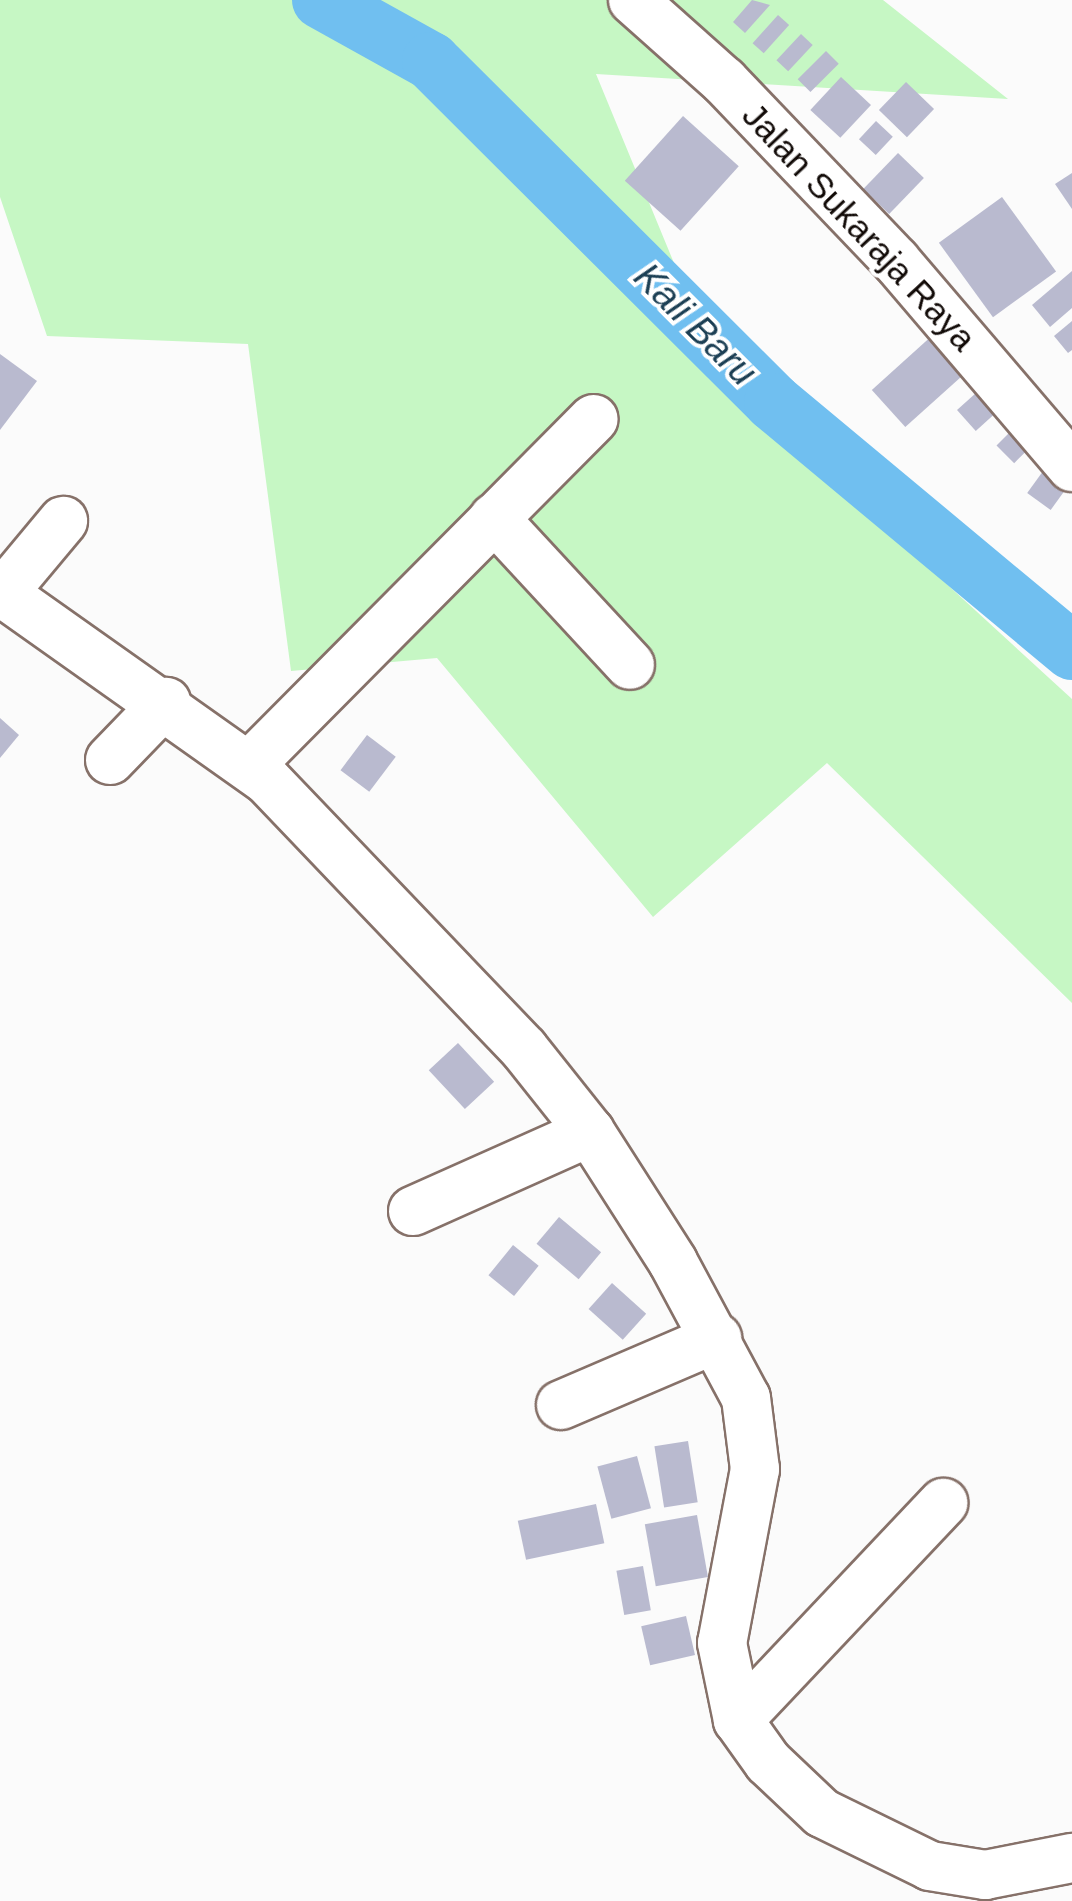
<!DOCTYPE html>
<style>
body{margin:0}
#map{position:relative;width:1072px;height:1901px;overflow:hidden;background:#fbfbfb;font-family:Helvetica,sans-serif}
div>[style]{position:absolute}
.green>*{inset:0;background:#c6f7c4}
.river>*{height:58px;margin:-29px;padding:0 29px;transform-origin:29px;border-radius:29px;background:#70bff0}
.building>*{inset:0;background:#b9bacf;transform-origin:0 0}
.roads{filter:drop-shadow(2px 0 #867169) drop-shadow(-2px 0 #867169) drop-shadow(0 2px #867169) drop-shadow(0 -2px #867169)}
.minor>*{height:48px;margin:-24px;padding:0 24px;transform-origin:24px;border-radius:24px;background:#fff}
span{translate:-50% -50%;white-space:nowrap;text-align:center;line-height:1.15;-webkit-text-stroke:8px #fff;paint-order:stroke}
.street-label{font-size:35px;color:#110a07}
.water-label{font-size:38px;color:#1c3f54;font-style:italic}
</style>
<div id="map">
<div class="green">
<i style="clip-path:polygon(0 0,883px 0,1008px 99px,596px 74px,721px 377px,1072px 699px,1072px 1003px,827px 763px,653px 917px,437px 658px,291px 671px,248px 344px,47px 336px,0 197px)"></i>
</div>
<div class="river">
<i style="left:321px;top:0;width:126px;rotate:29deg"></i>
<i style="left:431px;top:61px;width:483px;rotate:44.9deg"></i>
<i style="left:773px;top:402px;width:389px;rotate:39.8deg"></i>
</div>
<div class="building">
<i style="clip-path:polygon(752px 0,770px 5px,745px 33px,733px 22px)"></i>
<i style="left:778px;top:15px;width:15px;height:38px;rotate:42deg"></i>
<i style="left:801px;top:34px;width:16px;height:36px;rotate:43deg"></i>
<i style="left:826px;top:51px;width:18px;height:40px;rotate:45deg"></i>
<i style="left:841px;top:77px;width:41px;height:45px;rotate:43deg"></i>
<i style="left:906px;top:82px;width:39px;height:39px;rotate:44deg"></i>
<i style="left:683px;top:116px;width:75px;height:87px;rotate:42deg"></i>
<i style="left:876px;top:121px;width:23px;height:25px;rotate:43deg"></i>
<i style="left:898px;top:153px;width:36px;height:50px;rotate:44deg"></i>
<i style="clip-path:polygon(1072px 173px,1072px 209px,1055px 184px)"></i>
<i style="left:1002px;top:197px;width:92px;height:78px;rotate:54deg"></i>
<i style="clip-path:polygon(1072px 271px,1072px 308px,1050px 327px,1032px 305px)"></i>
<i style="clip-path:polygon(1072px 321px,1072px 350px,1068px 353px,1054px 336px)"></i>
<i style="left:935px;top:333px;width:50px;height:85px;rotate:48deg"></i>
<i style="clip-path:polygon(0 354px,37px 381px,0 430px)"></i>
<i style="left:986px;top:384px;width:28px;height:39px;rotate:48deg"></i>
<i style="left:1017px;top:425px;width:25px;height:29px;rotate:45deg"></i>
<i style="left:1046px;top:467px;width:29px;height:32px;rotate:36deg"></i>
<i style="clip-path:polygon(0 718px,19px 735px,0 758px)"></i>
<i style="left:367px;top:735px;width:36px;height:44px;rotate:37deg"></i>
<i style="left:458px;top:1043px;width:53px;height:40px;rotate:47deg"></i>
<i style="left:559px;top:1217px;width:55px;height:35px;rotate:40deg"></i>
<i style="left:513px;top:1245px;width:33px;height:39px;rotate:39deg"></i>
<i style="left:612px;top:1283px;width:46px;height:35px;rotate:42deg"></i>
<i style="left:688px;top:1441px;width:62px;height:34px;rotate:81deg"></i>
<i style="left:637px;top:1456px;width:54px;height:41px;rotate:75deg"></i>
<i style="left:596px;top:1504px;width:40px;height:80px;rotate:78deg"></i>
<i style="left:697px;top:1515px;width:63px;height:53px;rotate:80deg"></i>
<i style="left:643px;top:1566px;width:45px;height:27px;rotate:80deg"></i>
<i style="left:686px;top:1616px;width:40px;height:46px;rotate:77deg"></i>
</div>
<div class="roads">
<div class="minor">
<i style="left:633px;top:0;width:122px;rotate:41.7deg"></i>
<i style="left:724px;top:81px;width:249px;rotate:46.3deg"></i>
<i style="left:896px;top:261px;width:271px;rotate:49.5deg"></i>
<i style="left:494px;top:518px;width:200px;rotate:47.2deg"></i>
<i style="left:0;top:591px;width:326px;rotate:35.3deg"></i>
<i style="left:266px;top:779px;width:373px;rotate:46.3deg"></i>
<i style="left:524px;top:1049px;width:106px;rotate:51.5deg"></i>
<i style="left:590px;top:1132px;width:154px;rotate:57.4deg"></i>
<i style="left:673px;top:1262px;width:154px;rotate:61.8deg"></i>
<i style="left:746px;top:1398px;width:72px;rotate:82.8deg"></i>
<i style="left:755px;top:1469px;width:177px;rotate:100.7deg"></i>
<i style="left:722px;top:1643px;width:79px;rotate:78.3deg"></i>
<i style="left:738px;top:1720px;width:52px;rotate:54.5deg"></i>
<i style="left:768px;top:1762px;width:74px;rotate:43.4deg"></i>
<i style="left:822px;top:1813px;width:120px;rotate:26.1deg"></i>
<i style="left:930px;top:1866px;width:56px;rotate:9.3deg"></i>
<i style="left:985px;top:1875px;width:89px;rotate:-11.1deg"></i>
<i style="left:3px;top:593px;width:94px;rotate:-50.2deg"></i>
<i style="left:110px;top:760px;width:81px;rotate:-46deg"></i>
<i style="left:249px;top:766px;width:489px;rotate:-45.2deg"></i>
<i style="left:413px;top:1211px;width:194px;rotate:-24.1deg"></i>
<i style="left:561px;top:1405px;width:170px;rotate:-23.2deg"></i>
<i style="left:738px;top:1720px;width:299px;rotate:-46.6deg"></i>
</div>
</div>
<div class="street-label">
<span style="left:859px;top:227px;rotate:47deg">Jalan Sukaraja Raya</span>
</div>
<div class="water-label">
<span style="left:695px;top:325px;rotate:45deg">Kali Baru</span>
</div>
</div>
